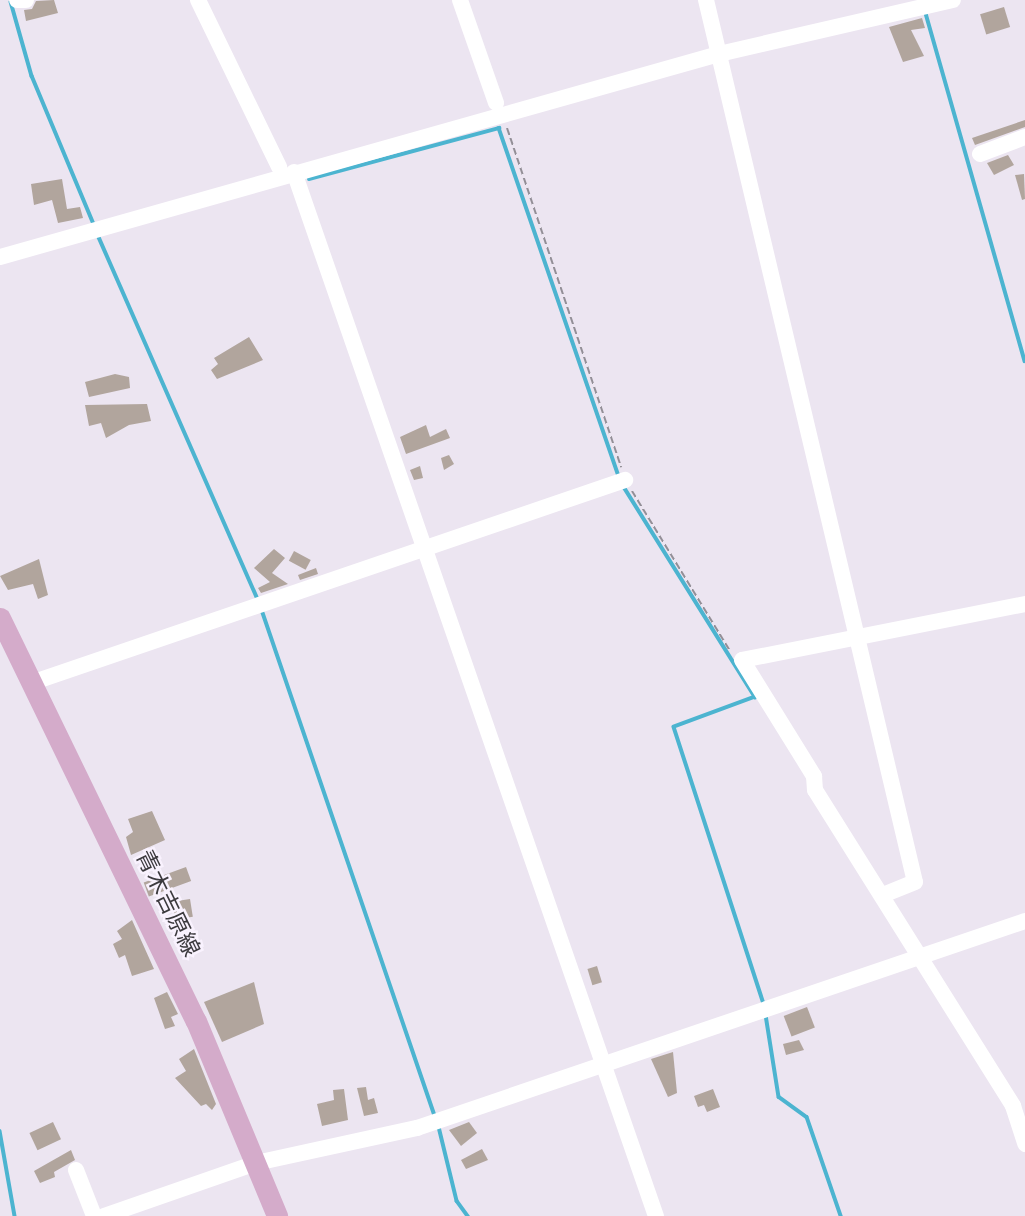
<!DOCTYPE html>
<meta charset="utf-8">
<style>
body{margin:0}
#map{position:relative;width:1025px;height:1216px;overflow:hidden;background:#ece5f1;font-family:"DejaVu Sans","Noto Sans JP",sans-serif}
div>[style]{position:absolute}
.stream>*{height:3.5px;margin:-1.75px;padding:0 1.75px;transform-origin:1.75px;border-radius:1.75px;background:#4cb4d0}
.building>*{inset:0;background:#b1a59d;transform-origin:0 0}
.path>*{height:2px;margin-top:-1px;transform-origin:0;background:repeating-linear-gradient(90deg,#938f97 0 7px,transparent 0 10.5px)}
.minor>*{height:16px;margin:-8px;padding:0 8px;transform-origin:8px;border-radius:8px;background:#fff}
.major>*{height:21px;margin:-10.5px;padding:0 10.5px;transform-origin:10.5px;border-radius:10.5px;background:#d4abca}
span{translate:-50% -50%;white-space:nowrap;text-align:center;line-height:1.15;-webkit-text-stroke:5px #f9f2fe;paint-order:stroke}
.street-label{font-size:23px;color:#3c3a3e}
</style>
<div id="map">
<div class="stream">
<i style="left:11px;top:2px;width:77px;rotate:74.2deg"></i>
<i style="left:32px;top:76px;width:160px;rotate:67.3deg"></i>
<i style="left:925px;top:10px;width:365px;rotate:74.1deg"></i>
<i style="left:309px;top:179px;width:197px;rotate:-15deg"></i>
<i style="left:499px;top:128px;width:369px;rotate:71deg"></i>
<i style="left:98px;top:235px;width:399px;rotate:66.3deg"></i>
<i style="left:624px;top:487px;width:248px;rotate:58deg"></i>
<i style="left:755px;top:697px;width:86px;rotate:159.7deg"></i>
<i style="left:674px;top:727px;width:291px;rotate:72deg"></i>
<i style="left:262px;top:610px;width:535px;rotate:71.12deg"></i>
<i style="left:766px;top:1015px;width:83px;rotate:81deg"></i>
<i style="left:779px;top:1097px;width:34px;rotate:36deg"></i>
<i style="left:807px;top:1117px;width:105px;rotate:71deg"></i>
<i style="left:439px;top:1127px;width:76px;rotate:76.3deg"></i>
<i style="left:457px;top:1201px;width:19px;rotate:54deg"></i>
<i style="left:0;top:1131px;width:86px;rotate:80deg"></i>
</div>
<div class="building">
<i style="clip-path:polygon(54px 0,58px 13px,26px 21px,24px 10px,32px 9px,36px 1px)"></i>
<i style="left:1004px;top:7px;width:21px;height:25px;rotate:73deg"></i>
<i style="clip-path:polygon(922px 18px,925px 28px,911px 30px,924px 56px,903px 62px,889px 27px)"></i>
<i style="clip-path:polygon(1025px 120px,1025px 127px,975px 145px,972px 138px)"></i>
<i style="clip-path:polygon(1008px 155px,1014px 165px,994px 175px,987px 163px)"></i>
<i style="clip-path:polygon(1024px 174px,1025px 199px,1022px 200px,1015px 175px)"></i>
<i style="clip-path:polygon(62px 179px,67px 209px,80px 207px,83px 218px,58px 223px,52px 200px,34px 205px,31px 184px)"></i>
<i style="clip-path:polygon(249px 337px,263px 360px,217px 379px,211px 370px,218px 364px,214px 358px)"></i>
<i style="clip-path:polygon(115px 374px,129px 377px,130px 388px,89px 397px,85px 382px)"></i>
<i style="clip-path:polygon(147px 404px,151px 421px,129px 425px,106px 438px,101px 423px,89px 426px,85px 405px)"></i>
<i style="clip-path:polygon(426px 425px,430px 437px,446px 429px,450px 438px,406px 454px,400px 437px)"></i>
<i style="clip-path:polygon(449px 455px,454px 464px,444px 470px,441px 458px)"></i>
<i style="clip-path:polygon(420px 466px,423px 478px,414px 480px,410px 470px)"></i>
<i style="clip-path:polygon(274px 549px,285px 558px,272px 573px,288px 584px,261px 593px,258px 588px,270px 582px,254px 568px)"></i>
<i style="left:294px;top:551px;width:19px;height:11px;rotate:28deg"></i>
<i style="clip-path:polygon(39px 559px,48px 595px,38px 599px,33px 584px,8px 590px,0 576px)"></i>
<i style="clip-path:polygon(316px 568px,318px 574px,300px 580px,298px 575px)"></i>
<i style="clip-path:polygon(152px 811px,165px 840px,131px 855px,126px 837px,133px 832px,128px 819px)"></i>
<i style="left:186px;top:867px;width:15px;height:45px;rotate:70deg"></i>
<i style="left:190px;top:899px;width:18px;height:18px;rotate:81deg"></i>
<i style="clip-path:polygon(132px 920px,154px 969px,132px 976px,125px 955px,119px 958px,113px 944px,122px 939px,117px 931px)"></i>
<i style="left:597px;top:966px;width:17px;height:10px;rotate:73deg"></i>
<i style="clip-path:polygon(254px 982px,264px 1024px,222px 1042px,204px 1002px)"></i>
<i style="clip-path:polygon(167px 992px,178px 1014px,171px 1017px,175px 1026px,165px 1029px,154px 998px)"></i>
<i style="left:807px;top:1007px;width:22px;height:25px;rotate:69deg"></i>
<i style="clip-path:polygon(799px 1040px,804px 1050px,786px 1055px,783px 1044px)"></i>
<i style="clip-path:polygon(194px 1049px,216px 1104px,212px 1110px,206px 1104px,201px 1106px,175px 1078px,186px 1071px,179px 1059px)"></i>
<i style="clip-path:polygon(673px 1052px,677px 1093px,668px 1097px,651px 1059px)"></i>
<i style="clip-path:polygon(366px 1087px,368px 1100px,374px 1098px,378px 1113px,364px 1116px,357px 1088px)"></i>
<i style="clip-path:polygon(344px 1089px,348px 1120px,322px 1126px,317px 1104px,334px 1100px,333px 1090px)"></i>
<i style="clip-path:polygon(713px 1089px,720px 1107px,707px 1112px,704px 1105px,698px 1107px,694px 1096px)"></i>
<i style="left:53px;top:1122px;width:19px;height:26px;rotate:65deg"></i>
<i style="clip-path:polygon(469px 1122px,477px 1133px,461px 1146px,449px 1130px)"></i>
<i style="clip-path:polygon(482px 1149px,488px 1160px,466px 1169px,461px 1160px)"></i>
<i style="clip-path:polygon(71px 1150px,75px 1160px,54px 1172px,55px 1177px,40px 1183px,34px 1171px)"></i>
</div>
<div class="path">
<i style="left:507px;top:128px;width:358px;rotate:71.4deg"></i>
<i style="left:632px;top:491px;width:188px;rotate:58.5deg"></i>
</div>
<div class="minor">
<i style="left:17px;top:0;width:9px"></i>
<i style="left:198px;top:0;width:186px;rotate:64.1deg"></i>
<i style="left:460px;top:0;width:109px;rotate:70.7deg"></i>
<i style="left:706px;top:0;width:906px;rotate:76.67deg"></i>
<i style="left:915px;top:882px;width:35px;rotate:158deg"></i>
<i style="left:980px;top:154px;width:48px;rotate:-20.7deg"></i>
<i style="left:294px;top:172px;width:1105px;rotate:70.88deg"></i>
<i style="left:0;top:257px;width:747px;rotate:-15.77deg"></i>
<i style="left:719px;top:54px;width:240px;rotate:-13deg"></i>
<i style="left:1025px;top:604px;width:288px;rotate:168.8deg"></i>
<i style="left:742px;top:660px;width:137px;rotate:58.2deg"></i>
<i style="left:814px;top:776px;width:14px;rotate:86deg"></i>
<i style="left:815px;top:790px;width:373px;rotate:57.9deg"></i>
<i style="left:1013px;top:1106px;width:40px;rotate:72deg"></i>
<i style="left:31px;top:683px;width:628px;rotate:-18.87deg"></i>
<i style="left:76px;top:1170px;width:49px;rotate:68.6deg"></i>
<i style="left:104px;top:1216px;width:161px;rotate:-19.2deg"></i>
<i style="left:256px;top:1163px;width:165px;rotate:-12.3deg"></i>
<i style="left:417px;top:1128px;width:642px;rotate:-18.8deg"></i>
</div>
<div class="major">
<i style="left:0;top:618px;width:448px;rotate:64.1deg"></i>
<i style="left:196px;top:1021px;width:211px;rotate:67.4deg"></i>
</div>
<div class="street-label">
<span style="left:168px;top:903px;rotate:64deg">青木吉原線</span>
</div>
</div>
